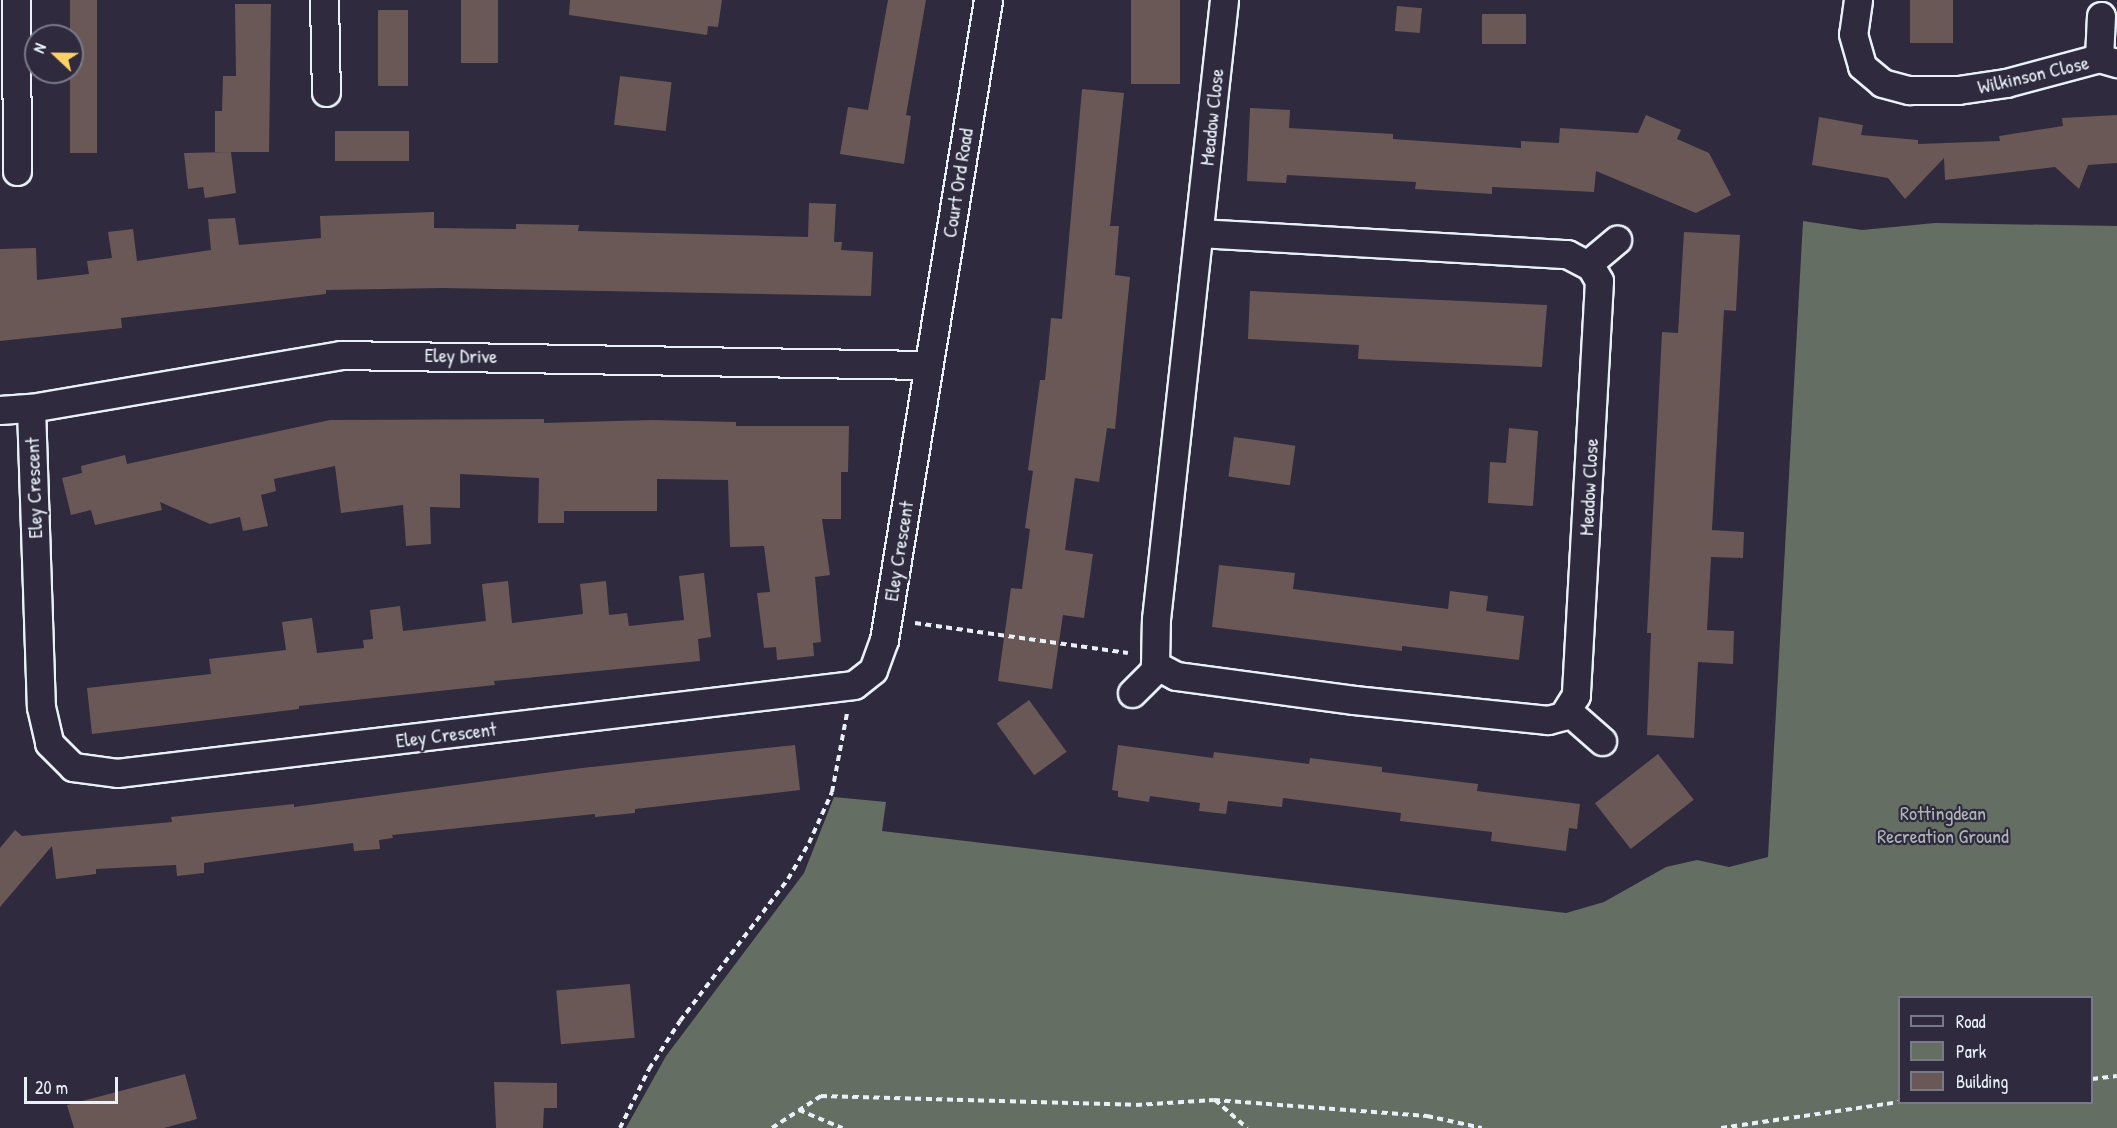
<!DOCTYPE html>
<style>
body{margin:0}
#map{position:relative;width:2117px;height:1128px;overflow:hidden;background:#2f2a3d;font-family:"Patrick Hand",sans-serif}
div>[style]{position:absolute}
.green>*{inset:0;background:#646e62}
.building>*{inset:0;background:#6a5857;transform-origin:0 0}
.path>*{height:4px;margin-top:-2px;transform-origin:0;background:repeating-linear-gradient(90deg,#e8f1f8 0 6px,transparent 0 10.5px)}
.roads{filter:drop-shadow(2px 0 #e8f1f8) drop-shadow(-2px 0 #e8f1f8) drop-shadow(0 2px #e8f1f8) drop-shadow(0 -2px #e8f1f8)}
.street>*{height:27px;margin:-13.5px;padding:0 13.5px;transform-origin:13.5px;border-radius:13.5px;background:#2f2a3d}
span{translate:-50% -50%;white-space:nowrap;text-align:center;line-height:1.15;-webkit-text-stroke:4.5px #2f2a3d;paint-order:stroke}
.street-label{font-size:20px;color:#e8f1f8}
.park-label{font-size:20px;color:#adb6b4}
.legend{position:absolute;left:1898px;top:996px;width:195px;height:108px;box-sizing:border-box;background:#2f2a3d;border:2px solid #797a88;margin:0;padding:8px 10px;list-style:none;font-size:18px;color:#e8f1f8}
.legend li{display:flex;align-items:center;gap:12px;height:30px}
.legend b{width:30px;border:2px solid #797a88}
.north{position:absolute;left:24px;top:24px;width:60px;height:60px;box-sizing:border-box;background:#2f2a3d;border:2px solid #797a88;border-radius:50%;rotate:292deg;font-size:16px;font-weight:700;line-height:24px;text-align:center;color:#e8f1f8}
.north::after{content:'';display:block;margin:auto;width:21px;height:27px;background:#ffd166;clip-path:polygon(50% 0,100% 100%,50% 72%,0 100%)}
.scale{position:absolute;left:24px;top:1077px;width:94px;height:27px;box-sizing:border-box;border:3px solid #e8f1f8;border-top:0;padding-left:8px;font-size:18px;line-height:21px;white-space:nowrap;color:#e8f1f8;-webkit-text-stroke:4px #2f2a3d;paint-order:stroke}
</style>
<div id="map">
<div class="green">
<i style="clip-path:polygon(evenodd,1803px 221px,1862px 230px,1935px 223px,2117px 226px,2117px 1128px,626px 1128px,666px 1056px,804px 873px,834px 797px,886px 802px,882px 831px,1566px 913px,1604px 902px,1666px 867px,1697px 860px,1729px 867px,1768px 857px,1803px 221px,1900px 998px,2092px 998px,2092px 1102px,1900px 1102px,1900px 998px)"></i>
</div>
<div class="building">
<i style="left:70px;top:0;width:27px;height:153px"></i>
<i style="left:461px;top:0;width:37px;height:63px"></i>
<i style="clip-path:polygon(570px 0,722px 0,718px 27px,708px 26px,707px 35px,569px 15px)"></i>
<i style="clip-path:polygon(888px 0,926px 0,906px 115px,911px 116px,904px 164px,840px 154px,848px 107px,868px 110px)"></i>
<i style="left:1131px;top:0;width:49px;height:84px"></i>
<i style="left:1910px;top:0;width:43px;height:43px"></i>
<i style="clip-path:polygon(235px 4px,271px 4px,269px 152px,215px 152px,215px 111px,222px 111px,223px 76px,236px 76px)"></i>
<i style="left:1397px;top:6px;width:25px;height:25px;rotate:5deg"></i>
<i style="left:378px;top:10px;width:30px;height:76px"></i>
<i style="left:1482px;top:14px;width:44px;height:30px"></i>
<i style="left:620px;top:76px;width:52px;height:49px;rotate:7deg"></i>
<i style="clip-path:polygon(1082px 89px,1124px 93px,1110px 226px,1119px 226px,1115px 275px,1130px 277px,1115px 429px,1107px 428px,1099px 482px,1075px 478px,1065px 550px,1093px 554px,1084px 618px,1063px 615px,1052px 689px,998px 681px,1011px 588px,1022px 589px,1030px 529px,1025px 528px,1033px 471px,1028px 470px,1040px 380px,1045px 380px,1051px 318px,1062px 319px)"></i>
<i style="clip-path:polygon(1250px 108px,1290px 110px,1289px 128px,1393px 134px,1393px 139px,1521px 148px,1521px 141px,1559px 143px,1560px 128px,1638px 133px,1646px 115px,1681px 130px,1677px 139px,1709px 153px,1731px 195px,1696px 213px,1596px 171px,1594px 192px,1492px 187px,1492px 194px,1415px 189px,1416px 182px,1287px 175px,1286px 183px,1247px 181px)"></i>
<i style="clip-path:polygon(2117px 115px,2117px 163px,2088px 165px,2079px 189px,2055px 167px,1945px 180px,1944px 158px,1905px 199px,1888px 178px,1812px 165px,1819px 117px,1863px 125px,1861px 135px,1918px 140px,1918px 144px,2000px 141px,1999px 136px,2063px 126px,2062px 118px)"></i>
<i style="left:409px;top:131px;width:30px;height:74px;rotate:90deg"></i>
<i style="clip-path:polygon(231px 152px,236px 193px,205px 198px,203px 187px,188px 189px,184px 153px)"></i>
<i style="clip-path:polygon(809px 203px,836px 204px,834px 242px,842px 242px,841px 250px,873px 252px,871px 296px,442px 288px,326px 290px,326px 294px,121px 318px,122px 328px,0 341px,0 249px,36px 248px,37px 280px,89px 274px,87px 261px,112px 258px,108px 232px,133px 229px,137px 261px,211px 250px,208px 219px,235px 218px,239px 245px,321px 238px,320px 216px,434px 212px,434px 228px,516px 229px,516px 224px,579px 225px,578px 231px,808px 237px)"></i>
<i style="clip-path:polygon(1684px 232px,1740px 235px,1736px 311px,1724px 310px,1712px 530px,1744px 532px,1743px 558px,1711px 557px,1707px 630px,1734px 631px,1733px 664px,1698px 662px,1694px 738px,1647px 735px,1651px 633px,1647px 633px,1662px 332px,1678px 333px)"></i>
<i style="clip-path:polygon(1250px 291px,1547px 305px,1542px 367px,1358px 359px,1359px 345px,1248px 339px)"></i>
<i style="clip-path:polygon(544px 419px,544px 423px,652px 420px,736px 422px,736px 426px,849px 426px,848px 472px,841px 472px,841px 519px,822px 519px,830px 575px,815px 577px,821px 642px,813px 643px,814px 656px,777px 660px,776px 647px,764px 648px,757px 593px,770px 592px,764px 546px,730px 547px,728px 480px,657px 479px,657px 511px,564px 511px,564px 523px,538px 523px,539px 478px,460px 474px,460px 508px,430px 507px,431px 544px,406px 546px,403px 505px,341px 513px,335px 466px,274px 479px,276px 491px,261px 495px,268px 526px,243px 531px,240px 517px,210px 524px,160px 502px,162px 510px,95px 525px,91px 510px,71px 515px,62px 478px,82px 473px,81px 466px,125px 455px,127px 464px,330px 420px)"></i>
<i style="clip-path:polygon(1509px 428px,1538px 431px,1533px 506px,1488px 503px,1490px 462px,1506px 463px)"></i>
<i style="left:1234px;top:437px;width:62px;height:40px;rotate:8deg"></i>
<i style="clip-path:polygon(1219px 565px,1295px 573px,1293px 589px,1448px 609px,1450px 591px,1488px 596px,1486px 611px,1524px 616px,1519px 660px,1402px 646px,1402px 651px,1212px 627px)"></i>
<i style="clip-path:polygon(704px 573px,711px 637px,698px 639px,700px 661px,494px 681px,495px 685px,299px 706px,299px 709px,92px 734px,87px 688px,211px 674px,209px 659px,286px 650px,282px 622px,312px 618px,317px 653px,364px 648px,363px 640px,373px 639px,370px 610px,400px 606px,403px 631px,486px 621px,482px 584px,508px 581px,512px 623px,583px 614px,580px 584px,606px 581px,609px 615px,627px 613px,629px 626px,684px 620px,679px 576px)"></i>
<i style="left:1029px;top:700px;width:64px;height:40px;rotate:54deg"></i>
<i style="clip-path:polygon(795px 745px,800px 790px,635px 809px,635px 813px,595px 817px,595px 814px,392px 835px,393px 838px,379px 840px,380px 849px,354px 851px,353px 843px,204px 863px,204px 873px,177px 876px,176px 865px,96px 869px,96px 874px,56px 879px,52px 846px,0 907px,0 848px,15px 830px,22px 836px,172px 822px,171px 817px,294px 804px,294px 807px,582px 768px)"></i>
<i style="clip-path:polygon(1118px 745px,1213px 758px,1214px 752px,1309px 764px,1310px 758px,1382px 767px,1382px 772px,1478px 784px,1477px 791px,1580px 804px,1577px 829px,1569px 828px,1566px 851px,1491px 841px,1492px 832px,1400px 821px,1401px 813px,1283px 798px,1282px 807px,1228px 801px,1226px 814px,1199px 811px,1200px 803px,1150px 796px,1149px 802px,1118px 797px,1118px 791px,1112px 790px)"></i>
<i style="left:1658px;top:754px;width:58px;height:80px;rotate:52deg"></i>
<i style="left:630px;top:984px;width:54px;height:74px;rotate:85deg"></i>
<i style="clip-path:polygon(185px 1074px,197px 1119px,164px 1128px,74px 1128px,67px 1105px)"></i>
<i style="clip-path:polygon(494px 1082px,557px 1083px,557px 1108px,544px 1108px,543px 1128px,496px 1128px)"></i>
</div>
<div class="path">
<i style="left:915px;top:623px;width:215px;rotate:8deg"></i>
<i style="left:2092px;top:1079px;width:25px;rotate:-7deg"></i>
<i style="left:1215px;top:1100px;width:43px;rotate:41.2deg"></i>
<i style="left:799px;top:1110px;width:47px;rotate:22.7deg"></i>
<i style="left:620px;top:1128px;width:66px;rotate:-63.8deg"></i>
<i style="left:649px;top:1069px;width:57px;rotate:-57.1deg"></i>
<i style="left:680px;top:1021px;width:178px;rotate:-52.7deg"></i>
<i style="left:788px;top:879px;width:42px;rotate:-59.7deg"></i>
<i style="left:809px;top:843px;width:56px;rotate:-65.7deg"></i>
<i style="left:832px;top:792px;width:80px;rotate:-79.2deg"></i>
<i style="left:772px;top:1128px;width:59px;rotate:-33.1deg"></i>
<i style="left:821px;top:1096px;width:315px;rotate:1.6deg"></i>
<i style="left:1136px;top:1105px;width:78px;rotate:-3.7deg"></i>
<i style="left:1214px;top:1100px;width:214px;rotate:4.3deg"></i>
<i style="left:1427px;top:1116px;width:56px;rotate:12.3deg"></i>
<i style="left:1721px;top:1128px;width:181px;rotate:-8.3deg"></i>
</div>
<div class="roads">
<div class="street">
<i style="left:16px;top:0;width:171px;rotate:89.7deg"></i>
<i style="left:324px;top:0;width:92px;rotate:88.8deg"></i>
<i style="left:1858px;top:0;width:34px;rotate:98deg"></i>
<i style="left:1853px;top:34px;width:33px;rotate:74deg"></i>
<i style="left:1862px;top:66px;width:26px;rotate:40deg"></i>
<i style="left:1882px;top:83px;width:28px;rotate:15deg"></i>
<i style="left:1909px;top:90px;width:49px"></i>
<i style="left:1958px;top:90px;width:49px;rotate:-8.3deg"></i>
<i style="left:2006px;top:83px;width:96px;rotate:-15deg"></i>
<i style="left:2099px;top:58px;width:19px;rotate:16deg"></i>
<i style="left:2099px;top:58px;width:42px;rotate:-87.3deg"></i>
<i style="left:1199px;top:233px;width:369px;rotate:3.3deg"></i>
<i style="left:1567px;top:254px;width:27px;rotate:28deg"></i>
<i style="left:1591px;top:267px;width:16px;rotate:60deg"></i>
<i style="left:1599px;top:281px;width:415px;rotate:93.2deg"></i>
<i style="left:1576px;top:695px;width:25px;rotate:122deg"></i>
<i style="left:1563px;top:716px;width:16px;rotate:165deg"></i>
<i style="left:1548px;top:720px;width:195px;rotate:-174.1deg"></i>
<i style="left:1354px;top:700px;width:180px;rotate:-172.3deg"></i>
<i style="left:1176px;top:676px;width:24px;rotate:-152deg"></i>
<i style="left:1155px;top:665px;width:46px;rotate:-88.8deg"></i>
<i style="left:1156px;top:619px;width:623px;rotate:-83.73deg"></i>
<i style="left:1588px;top:264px;width:38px;rotate:-40deg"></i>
<i style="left:31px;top:408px;width:299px;rotate:88.1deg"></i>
<i style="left:41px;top:707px;width:37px;rotate:77deg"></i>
<i style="left:49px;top:743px;width:34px;rotate:45deg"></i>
<i style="left:73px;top:767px;width:44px;rotate:7.8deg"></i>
<i style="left:117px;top:773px;width:742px;rotate:-6.81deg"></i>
<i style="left:854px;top:685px;width:24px;rotate:-38deg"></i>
<i style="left:873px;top:670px;width:32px;rotate:-70deg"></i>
<i style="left:884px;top:640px;width:648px;rotate:-80.77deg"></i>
<i style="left:0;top:410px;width:31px;rotate:-4deg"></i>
<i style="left:31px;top:408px;width:314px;rotate:-9.7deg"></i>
<i style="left:341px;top:355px;width:586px;rotate:0.98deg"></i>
<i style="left:1132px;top:693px;width:35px;rotate:-45deg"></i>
<i style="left:1569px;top:712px;width:44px;rotate:41.3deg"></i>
</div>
</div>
<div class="street-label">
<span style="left:2033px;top:74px;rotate:-13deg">Wilkinson Close</span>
<span style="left:1211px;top:117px;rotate:-84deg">Meadow Close</span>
<span style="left:957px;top:183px;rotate:-81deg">Court Ord Road</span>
<span style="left:461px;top:355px;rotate:1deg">Eley Drive</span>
<span style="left:1588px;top:487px;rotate:-87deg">Meadow Close</span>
<span style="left:33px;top:488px;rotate:-92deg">Eley Crescent</span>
<span style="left:898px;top:551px;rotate:-81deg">Eley Crescent</span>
<span style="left:446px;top:734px;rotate:-7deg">Eley Crescent</span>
</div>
<div class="park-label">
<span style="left:1943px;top:824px">Rottingdean<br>Recreation Ground</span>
</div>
<ul class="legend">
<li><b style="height:8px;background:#2f2a3d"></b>Road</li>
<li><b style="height:16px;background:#646e62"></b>Park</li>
<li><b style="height:16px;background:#6a5857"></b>Building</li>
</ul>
<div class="north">N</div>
<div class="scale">20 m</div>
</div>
